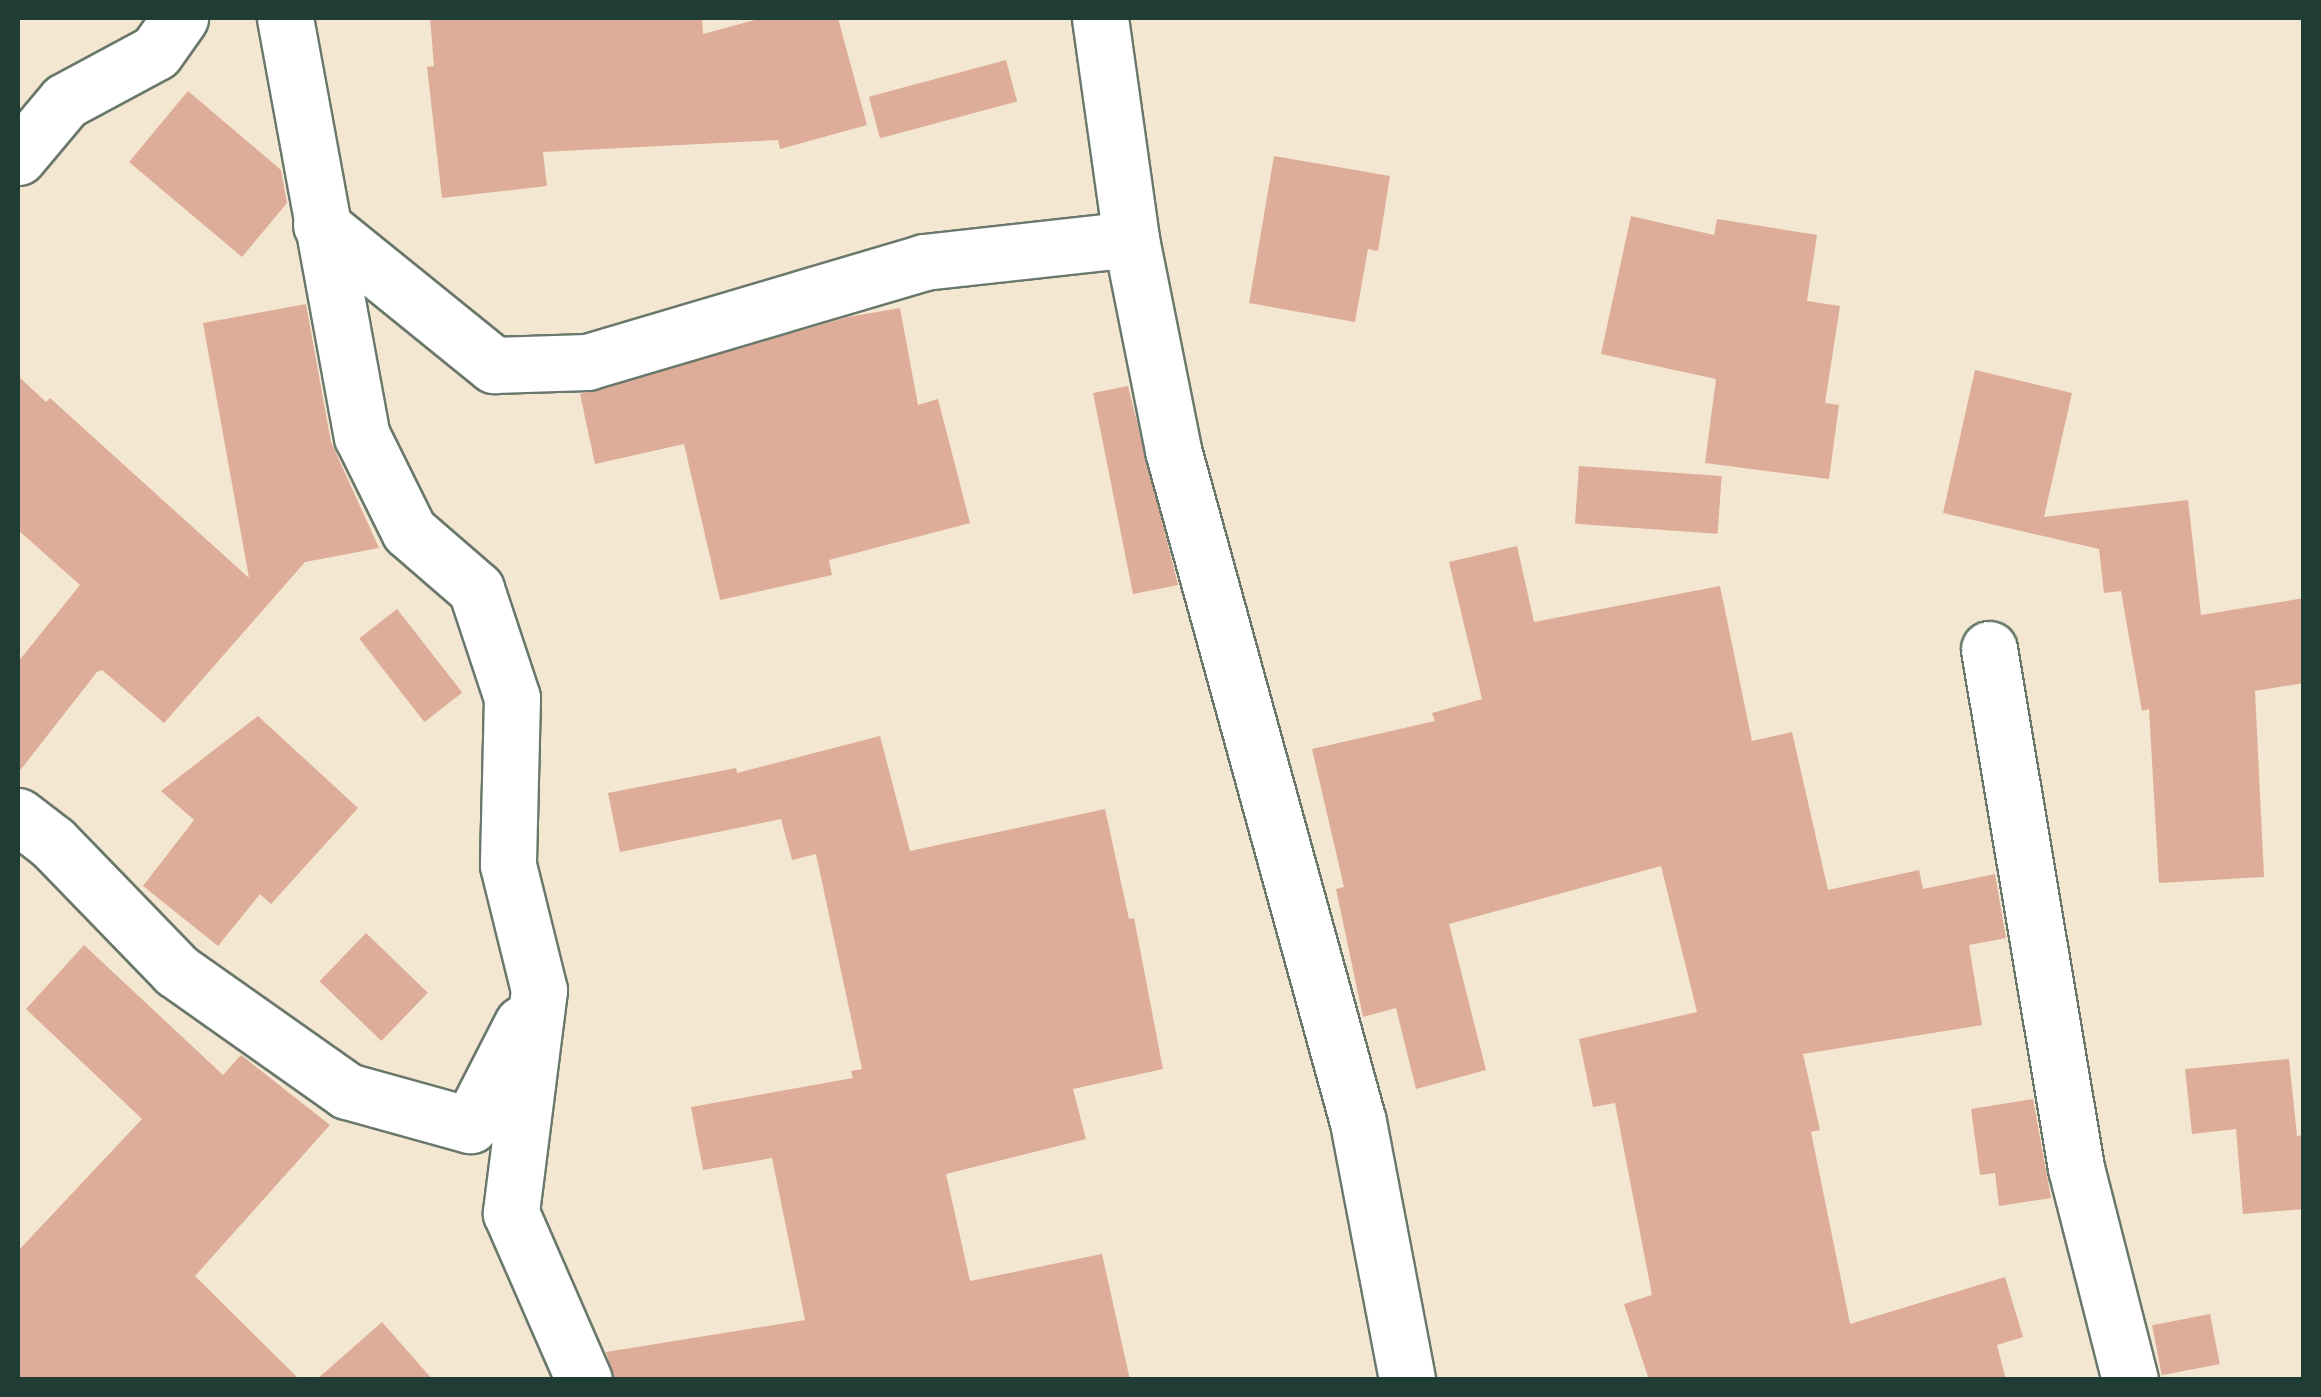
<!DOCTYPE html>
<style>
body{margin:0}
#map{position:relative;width:2321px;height:1397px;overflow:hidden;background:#f3e7d1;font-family:Dekko,sans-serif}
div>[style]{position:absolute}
.building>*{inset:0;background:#dead99;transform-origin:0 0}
.roads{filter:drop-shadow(2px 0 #69786b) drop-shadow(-2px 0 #69786b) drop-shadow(0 2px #69786b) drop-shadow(0 -2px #69786b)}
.minor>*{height:55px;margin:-27.5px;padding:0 27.5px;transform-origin:27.5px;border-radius:27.5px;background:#fff}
span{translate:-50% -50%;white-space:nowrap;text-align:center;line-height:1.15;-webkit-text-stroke:9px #f6f6f2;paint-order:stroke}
.frame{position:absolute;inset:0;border:20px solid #1f3d34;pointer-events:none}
</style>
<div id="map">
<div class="building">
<i style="clip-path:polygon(430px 18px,702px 18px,703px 34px,762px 18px,838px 18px,867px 125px,780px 149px,778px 140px,543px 152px,547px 186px,442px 198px,427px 67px,434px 66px)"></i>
<i style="left:1006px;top:60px;width:43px;height:142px;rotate:75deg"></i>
<i style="clip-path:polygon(188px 91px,281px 170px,287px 203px,242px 257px,129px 162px)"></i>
<i style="clip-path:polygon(1274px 156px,1390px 176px,1378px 251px,1368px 249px,1355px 322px,1249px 303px)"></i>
<i style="clip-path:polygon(1631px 216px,1714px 235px,1717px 219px,1817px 235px,1807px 301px,1840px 306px,1825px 403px,1839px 405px,1829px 479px,1705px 463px,1716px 379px,1601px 354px)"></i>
<i style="clip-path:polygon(306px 304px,331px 442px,379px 548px,305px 562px,164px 723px,102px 670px,97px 672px,18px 773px,18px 662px,80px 585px,18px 530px,18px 376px,46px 402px,50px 398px,249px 578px,203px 323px)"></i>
<i style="clip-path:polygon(900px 308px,918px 405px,938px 399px,970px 523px,829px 560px,832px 575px,720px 600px,684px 444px,595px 464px,580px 394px,848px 317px)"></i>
<i style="clip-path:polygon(1975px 370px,2072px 393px,2044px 517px,2188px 500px,2201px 615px,2304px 598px,2304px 683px,2255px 691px,2264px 877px,2159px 883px,2149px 709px,2142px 711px,2121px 591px,2104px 593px,2099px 549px,1943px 513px)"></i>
<i style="clip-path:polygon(1128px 386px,1178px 585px,1133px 594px,1093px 393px)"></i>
<i style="left:1579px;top:466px;width:143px;height:58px;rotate:4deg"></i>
<i style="clip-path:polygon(1517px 546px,1534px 622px,1720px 586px,1752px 741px,1792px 732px,1828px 890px,1919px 870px,1923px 889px,1995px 874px,2006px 938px,1969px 945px,1982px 1025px,1803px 1054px,1820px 1130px,1811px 1132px,1850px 1324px,2005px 1277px,2023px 1337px,1997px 1345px,2006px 1380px,1649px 1380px,1624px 1304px,1652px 1295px,1615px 1103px,1593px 1107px,1579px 1039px,1697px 1012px,1661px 866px,1449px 924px,1486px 1070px,1416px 1089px,1396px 1008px,1363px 1017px,1336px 889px,1344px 887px,1312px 749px,1435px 721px,1432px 713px,1482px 699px,1449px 562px)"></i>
<i style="left:397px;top:609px;width:106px;height:48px;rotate:52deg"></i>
<i style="clip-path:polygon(258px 716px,358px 808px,271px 904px,260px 894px,218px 946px,143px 886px,194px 820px,161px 791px)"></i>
<i style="clip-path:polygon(880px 736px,910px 851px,1105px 809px,1129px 919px,1134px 918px,1163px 1069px,1073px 1089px,1086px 1139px,946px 1174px,970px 1281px,1102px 1254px,1130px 1380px,615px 1380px,606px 1352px,805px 1320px,772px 1158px,703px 1170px,691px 1107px,853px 1078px,851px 1071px,862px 1069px,816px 854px,792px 860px,781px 819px,620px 852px,608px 793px,736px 768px,737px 773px)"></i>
<i style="left:366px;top:933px;width:86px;height:67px;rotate:44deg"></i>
<i style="clip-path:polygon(84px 945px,223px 1075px,241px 1055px,330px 1125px,195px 1276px,300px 1380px,18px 1380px,18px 1251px,142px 1119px,26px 1009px)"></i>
<i style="clip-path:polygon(2289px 1059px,2297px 1136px,2304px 1135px,2304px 1209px,2243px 1214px,2236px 1129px,2192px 1134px,2185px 1069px)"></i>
<i style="clip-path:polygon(2033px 1099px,2051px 1198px,1999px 1206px,1995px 1173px,1980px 1175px,1971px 1109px)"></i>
<i style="left:2210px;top:1314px;width:51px;height:59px;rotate:79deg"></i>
<i style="clip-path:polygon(382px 1322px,433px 1380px,316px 1380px)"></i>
</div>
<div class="roads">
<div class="minor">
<i style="left:285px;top:18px;width:425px;rotate:79.6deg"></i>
<i style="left:362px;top:436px;width:106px;rotate:63.7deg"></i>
<i style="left:409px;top:531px;width:89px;rotate:40.9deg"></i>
<i style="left:476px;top:589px;width:115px;rotate:71.7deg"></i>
<i style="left:512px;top:698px;width:167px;rotate:91.4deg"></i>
<i style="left:508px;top:865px;width:129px;rotate:76.1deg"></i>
<i style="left:539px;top:990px;width:225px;rotate:97.2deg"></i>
<i style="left:511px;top:1213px;width:182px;rotate:66.4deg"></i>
<i style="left:1100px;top:18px;width:223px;rotate:82deg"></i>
<i style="left:1131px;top:239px;width:215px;rotate:78.7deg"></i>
<i style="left:1173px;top:450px;width:697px;rotate:74.61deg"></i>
<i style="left:1358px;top:1122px;width:263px;rotate:79.2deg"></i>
<i style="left:18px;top:157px;width:73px;rotate:-50deg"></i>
<i style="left:65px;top:101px;width:103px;rotate:-28.3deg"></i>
<i style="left:156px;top:52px;width:42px;rotate:-54.8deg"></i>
<i style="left:321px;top:225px;width:223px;rotate:39deg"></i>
<i style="left:494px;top:365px;width:93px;rotate:-1.8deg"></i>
<i style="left:587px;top:362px;width:352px;rotate:-16.5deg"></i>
<i style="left:924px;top:262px;width:208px;rotate:-6.3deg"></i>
<i style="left:1989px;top:649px;width:526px;rotate:80.48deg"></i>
<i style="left:2076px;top:1168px;width:219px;rotate:75.7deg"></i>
<i style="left:18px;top:816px;width:44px;rotate:37.6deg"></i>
<i style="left:53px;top:843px;width:178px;rotate:45.9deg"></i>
<i style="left:177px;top:971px;width:208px;rotate:35.2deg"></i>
<i style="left:347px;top:1091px;width:128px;rotate:15.5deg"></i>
<i style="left:470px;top:1125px;width:114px;rotate:-62.8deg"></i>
</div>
</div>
<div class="frame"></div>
</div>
